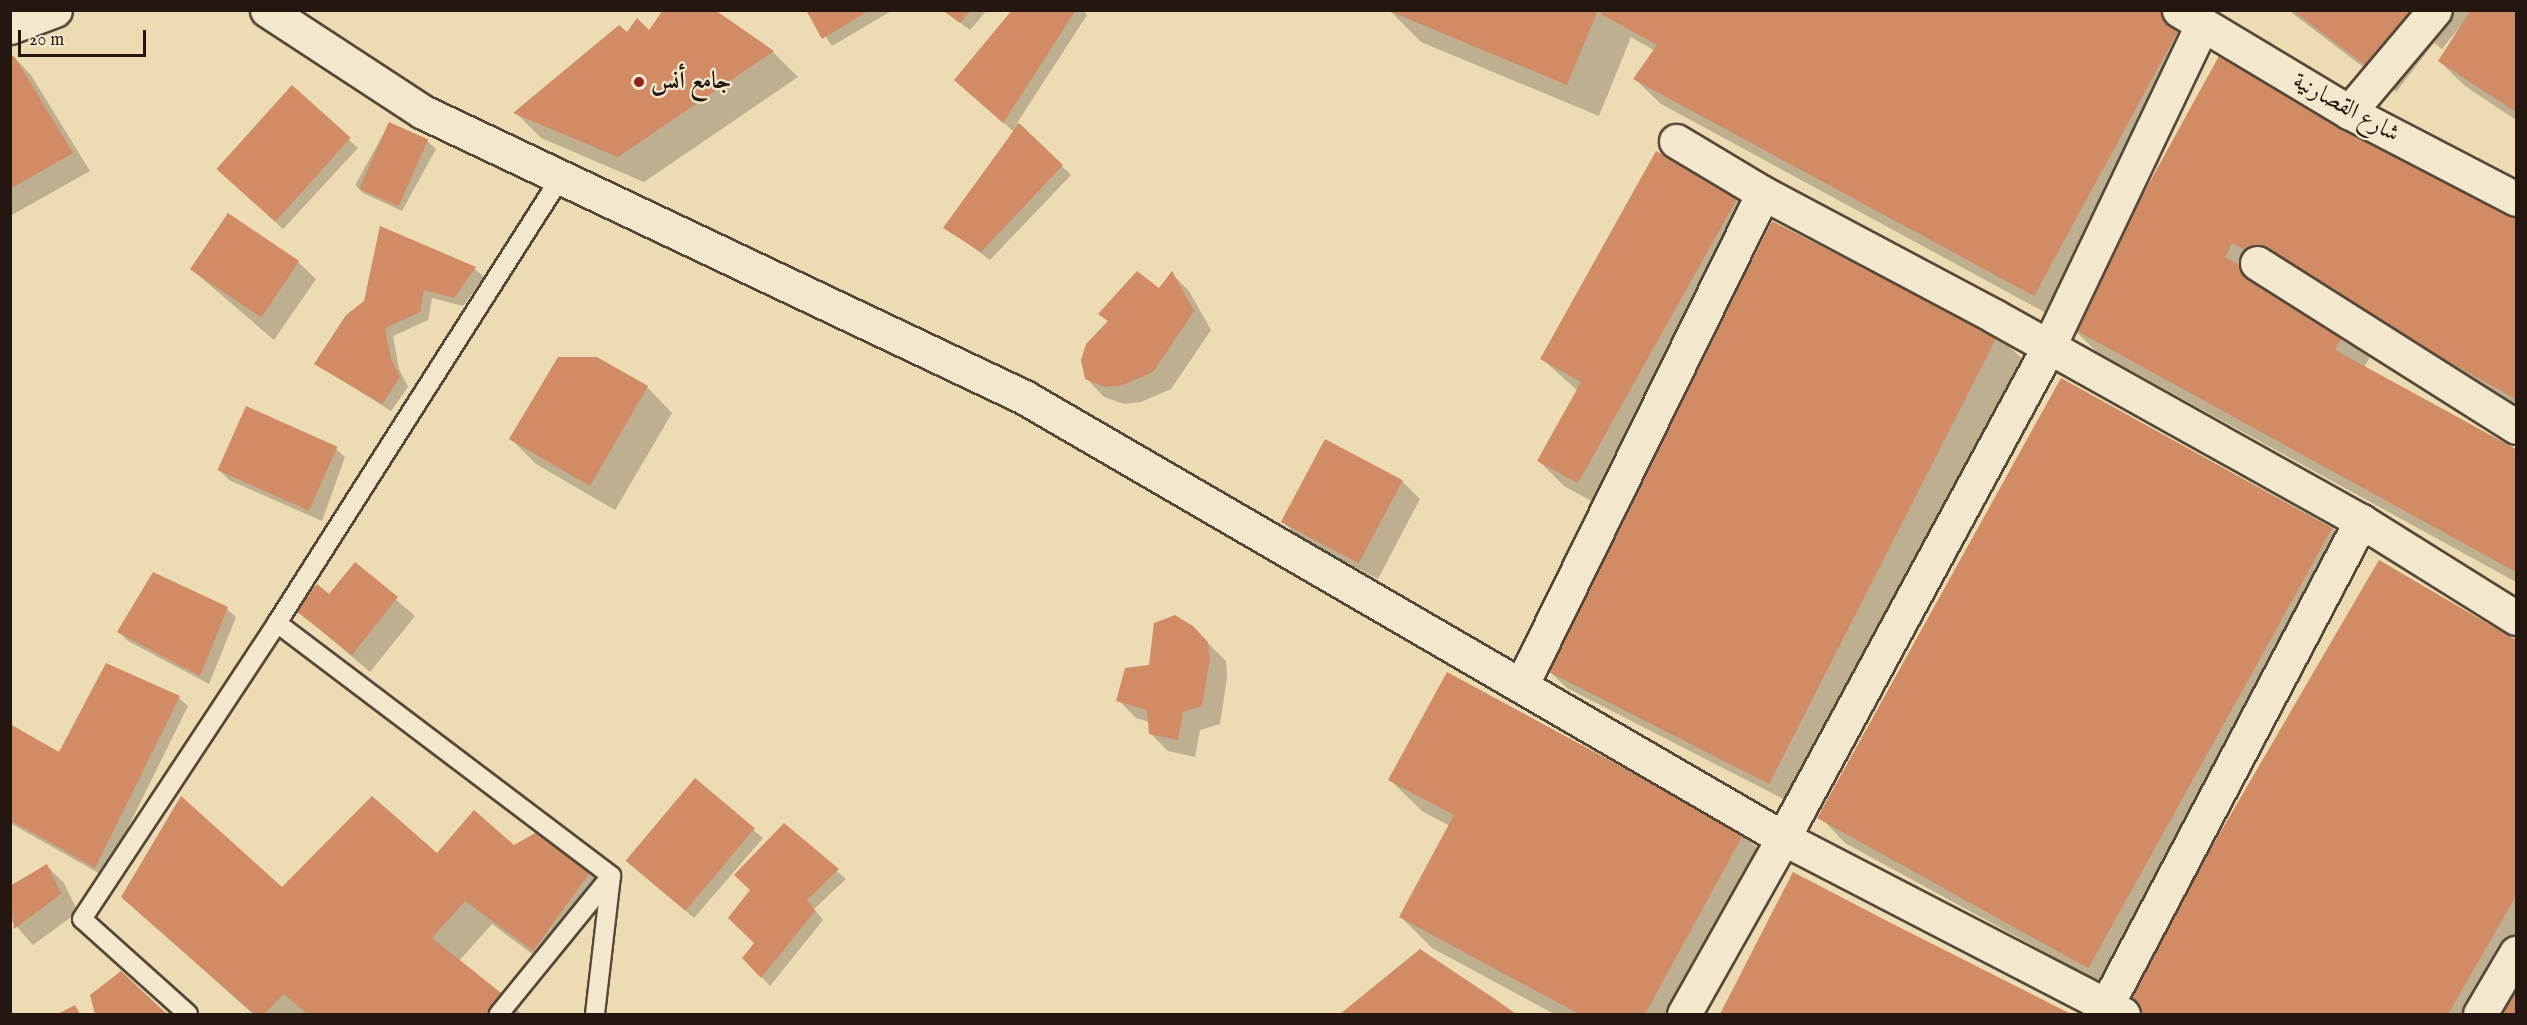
<!DOCTYPE html>
<meta charset="utf-8">
<style>
body{margin:0}
#map{position:relative;width:2527px;height:1025px;overflow:hidden;background:#eddbb4;font-family:"IM FELL English",Amiri,serif}
div>[style]{position:absolute}
.shadow>*{inset:0;background:#0003}
.building>*{inset:0;background:#d18b65;transform-origin:0 0}
.roads{filter:drop-shadow(2px 0 #564838) drop-shadow(-2px 0 #564838) drop-shadow(0 2px #564838) drop-shadow(0 -2px #564838)}
.lane>*{height:18px;margin:-9px;padding:0 9px;transform-origin:9px;border-radius:9px;background:#f3e8ce}
.street>*{height:33px;margin:-16.5px;padding:0 16.5px;transform-origin:16.5px;border-radius:16.5px;background:#f3e8ce}
.secondary>*{height:33px;margin:-16.5px;padding:0 16.5px;transform-origin:16.5px;border-radius:16.5px;background:#f3e8ce}
.dots>*{width:16px;height:16px;translate:-50% -50%;box-sizing:border-box;border:3px solid #f3e8ce;border-radius:50%}
span{translate:-50% -50%;white-space:nowrap;text-align:center;line-height:1.15;-webkit-text-stroke:4.5px #f3e8ce;paint-order:stroke}
.poi-label{font-size:24px;color:#24170f;font-weight:700}
.left{translate:0 -50%;text-align:left}
.street-label{font-size:24px;color:#24170f}
.frame{position:absolute;inset:0;border:12px solid #24170f;pointer-events:none}
.scale{position:absolute;left:18px;top:30px;width:128px;height:27px;box-sizing:border-box;border:3px solid #24170f;border-top:0;padding-left:8px;font-size:18px;line-height:21px;white-space:nowrap;color:#24170f;-webkit-text-stroke:4px #f3e8ce;paint-order:stroke}
</style>
<div id="map">
<div class="shadow">
<i style="clip-path:polygon(713px 10px,773px 52px,798px 77px,644px 182px,541px 138px,516px 113px,627px 34px,649px 32px)"></i>
<i style="clip-path:polygon(808px 10px,893px 10px,832px 46px)"></i>
<i style="clip-path:polygon(942px 10px,987px 10px,970px 30px)"></i>
<i style="clip-path:polygon(1014px 10px,1083px 10px,1087px 15px,1017px 123px,1071px 175px,990px 260px,945px 227px,1014px 132px,965px 88px)"></i>
<i style="clip-path:polygon(2159px 10px,2208px 49px,2059px 320px,1661px 104px,1635px 79px,1655px 51px,1631px 37px,1599px 116px,1421px 42px,1390px 11px)"></i>
<i style="clip-path:polygon(2288px 10px,2516px 10px,2516px 120px,2465px 86px,2439px 61px,2458px 29px,2442px 49px,2434px 43px,2396px 92px)"></i>
<i style="clip-path:polygon(14px 57px,31px 75px,90px 171px,10px 216px,10px 59px)"></i>
<i style="clip-path:polygon(2220px 58px,2516px 220px,2516px 409px,2373px 351px,2364px 368px,2516px 451px,2516px 582px,2097px 352px,2071px 327px)"></i>
<i style="clip-path:polygon(292px 88px,358px 148px,283px 229px,227px 177px)"></i>
<i style="clip-path:polygon(389px 124px,427px 141px,436px 149px,402px 211px,363px 193px,355px 185px)"></i>
<i style="clip-path:polygon(1657px 153px,1738px 198px,1763px 223px,1604px 508px,1564px 486px,1539px 461px,1578px 391px,1542px 359px)"></i>
<i style="clip-path:polygon(381px 228px,475px 269px,484px 277px,463px 306px,432px 298px,428px 320px,393px 336px,399px 369px,408px 387px,391px 411px,316px 364px,366px 302px)"></i>
<i style="clip-path:polygon(298px 262px,316px 279px,274px 340px,191px 269px)"></i>
<i style="clip-path:polygon(1172px 274px,1189px 291px,1211px 330px,1171px 389px,1141px 402px,1124px 404px,1104px 397px,1086px 378px,1109px 322px,1100px 314px,1159px 290px)"></i>
<i style="clip-path:polygon(1998px 335px,2023px 360px,1799px 807px,1567px 688px,1549px 671px)"></i>
<i style="clip-path:polygon(2062px 380px,2333px 528px,2350px 546px,2116px 991px,1845px 843px,1820px 817px)"></i>
<i style="clip-path:polygon(647px 387px,672px 413px,615px 510px,536px 464px,511px 439px)"></i>
<i style="clip-path:polygon(1326px 441px,1403px 482px,1420px 499px,1378px 579px,1301px 539px,1283px 522px)"></i>
<i style="clip-path:polygon(336px 449px,345px 457px,322px 521px,229px 480px,220px 471px)"></i>
<i style="clip-path:polygon(2379px 562px,2516px 642px,2516px 965px,2488px 1014px,2137px 1014px,2124px 1001px)"></i>
<i style="clip-path:polygon(355px 564px,415px 616px,370px 672px,298px 611px,329px 596px)"></i>
<i style="clip-path:polygon(227px 609px,236px 617px,209px 684px,128px 641px,119px 632px)"></i>
<i style="clip-path:polygon(1192px 627px,1226px 661px,1227px 678px,1220px 724px,1200px 730px,1195px 757px,1168px 751px,1150px 733px,1149px 722px,1136px 718px,1118px 700px)"></i>
<i style="clip-path:polygon(179px 698px,188px 706px,104px 876px,10px 823px,10px 726px,59px 754px)"></i>
<i style="clip-path:polygon(695px 780px,763px 838px,694px 918px,636px 868px)"></i>
<i style="clip-path:polygon(1390px 780px,1743px 834px,1775px 866px,1694px 1014px,1554px 1014px,1432px 948px,1400px 916px,1450px 826px,1422px 811px)"></i>
<i style="clip-path:polygon(784px 825px,846px 879px,814px 909px,823px 920px,770px 986px,744px 958px,756px 943px)"></i>
<i style="clip-path:polygon(514px 847px,590px 872px,608px 890px,551px 968px,492px 924px,458px 962px,522px 1014px,253px 1014px,122px 897px,282px 889px,437px 855px)"></i>
<i style="clip-path:polygon(46px 865px,64px 883px,78px 912px,33px 945px,10px 919px,10px 888px)"></i>
<i style="clip-path:polygon(1793px 874px,2067px 1014px,1722px 1014px)"></i>
<i style="clip-path:polygon(1420px 951px,1510px 1014px,1343px 1014px)"></i>
<i style="clip-path:polygon(121px 973px,164px 1014px,97px 1014px,92px 995px)"></i>
<i style="clip-path:polygon(2516px 990px,2516px 1014px,2502px 1014px)"></i>
</div>
<div class="building">
<i style="clip-path:polygon(663px 10px,715px 10px,774px 51px,618px 157px,513px 113px,619px 25px,627px 32px,637px 18px,649px 30px)"></i>
<i style="clip-path:polygon(806px 10px,870px 10px,822px 39px)"></i>
<i style="clip-path:polygon(943px 10px,971px 10px,960px 23px)"></i>
<i style="clip-path:polygon(1012px 10px,1076px 10px,1003px 123px,954px 80px)"></i>
<i style="clip-path:polygon(1387px 10px,1598px 10px,1567px 85px)"></i>
<i style="clip-path:polygon(1603px 10px,2162px 10px,2183px 22px,2034px 296px,1633px 79px,1657px 45px,1601px 14px)"></i>
<i style="clip-path:polygon(2292px 10px,2427px 10px,2378px 75px)"></i>
<i style="clip-path:polygon(2471px 10px,2516px 10px,2516px 112px,2438px 61px)"></i>
<i style="clip-path:polygon(14px 56px,73px 153px,10px 189px,10px 57px)"></i>
<i style="clip-path:polygon(2219px 56px,2516px 219px,2516px 399px,2232px 243px,2225px 257px,2349px 325px,2335px 350px,2516px 449px,2516px 572px,2070px 327px)"></i>
<i style="left:292px;top:85px;width:79px;height:113px;rotate:42deg"></i>
<i style="left:389px;top:122px;width:43px;height:73px;rotate:24deg"></i>
<i style="clip-path:polygon(1019px 123px,1063px 165px,981px 252px,943px 228px)"></i>
<i style="clip-path:polygon(1656px 151px,1738px 197px,1578px 483px,1537px 461px,1581px 382px,1540px 359px)"></i>
<i style="left:228px;top:213px;width:86px;height:68px;rotate:34deg"></i>
<i style="left:1772px;top:221px;width:253px;height:503px;rotate:27deg"></i>
<i style="clip-path:polygon(380px 226px,476px 267px,454px 298px,424px 290px,420px 312px,385px 328px,391px 359px,400px 377px,382px 404px,314px 364px,346px 315px,364px 301px)"></i>
<i style="clip-path:polygon(1137px 271px,1159px 288px,1172px 271px,1194px 311px,1153px 372px,1123px 385px,1105px 387px,1085px 379px,1081px 360px,1086px 344px,1108px 321px,1098px 314px)"></i>
<i style="clip-path:polygon(558px 357px,597px 357px,648px 386px,590px 486px,509px 439px)"></i>
<i style="left:2061px;top:378px;width:310px;height:503px;rotate:29deg"></i>
<i style="left:246px;top:406px;width:100px;height:70px;rotate:24deg"></i>
<i style="left:1325px;top:439px;width:88px;height:94px;rotate:28deg"></i>
<i style="clip-path:polygon(2379px 560px,2516px 640px,2516px 896px,2448px 1014px,2144px 1014px,2122px 1001px)"></i>
<i style="clip-path:polygon(355px 562px,398px 597px,352px 655px,296px 611px,317px 584px,329px 594px)"></i>
<i style="clip-path:polygon(153px 572px,228px 607px,200px 676px,117px 632px)"></i>
<i style="clip-path:polygon(1175px 615px,1193px 626px,1208px 642px,1210px 659px,1202px 706px,1183px 712px,1178px 740px,1149px 734px,1147px 710px,1116px 701px,1125px 668px,1149px 665px,1154px 623px)"></i>
<i style="clip-path:polygon(106px 663px,180px 696px,95px 868px,10px 820px,10px 724px,59px 752px)"></i>
<i style="clip-path:polygon(1447px 672px,1744px 833px,1645px 1014px,1579px 1014px,1399px 917px,1454px 815px,1388px 780px)"></i>
<i style="left:695px;top:778px;width:78px;height:108px;rotate:40deg"></i>
<i style="clip-path:polygon(181px 796px,282px 887px,372px 796px,437px 853px,474px 810px,514px 845px,537px 832px,591px 871px,533px 951px,465px 901px,432px 938px,505px 996px,489px 1014px,307px 1014px,284px 994px,264px 1014px,254px 1014px,121px 897px)"></i>
<i style="clip-path:polygon(784px 823px,839px 869px,807px 900px,815px 911px,761px 978px,742px 958px,754px 943px,728px 918px,750px 890px,734px 875px)"></i>
<i style="clip-path:polygon(47px 864px,61px 894px,14px 929px,10px 886px)"></i>
<i style="clip-path:polygon(1793px 872px,1889px 922px,2071px 1014px,1720px 1014px)"></i>
<i style="clip-path:polygon(1420px 949px,1495px 999px,1516px 1014px,1340px 1014px)"></i>
<i style="clip-path:polygon(121px 971px,167px 1014px,95px 1014px,90px 995px)"></i>
<i style="clip-path:polygon(2516px 987px,2516px 1014px,2500px 1014px)"></i>
<i style="clip-path:polygon(75px 1005px,80px 1014px,58px 1014px)"></i>
</div>
<div class="roads">
<div class="lane">
<i style="left:277px;top:623px;width:419px;rotate:37.1deg"></i>
<i style="left:611px;top:876px;width:178px;rotate:129.1deg"></i>
<i style="left:188px;top:1014px;width:142px;rotate:-138.1deg"></i>
<i style="left:82px;top:919px;width:354px;rotate:-56.6deg"></i>
<i style="left:277px;top:623px;width:525px;rotate:-57.52deg"></i>
<i style="left:595px;top:1014px;width:139px;rotate:-83.4deg"></i>
</div>
<div class="street">
<i style="left:267px;top:10px;width:186px;rotate:33.2deg"></i>
<i style="left:423px;top:112px;width:665px;rotate:25.37deg"></i>
<i style="left:1024px;top:397px;width:878px;rotate:30.16deg"></i>
<i style="left:1783px;top:838px;width:383px;rotate:27.4deg"></i>
<i style="left:10px;top:27px;width:48px;rotate:-20.7deg"></i>
<i style="left:2349px;top:112px;width:133px;rotate:-49.9deg"></i>
<i style="left:1676px;top:141px;width:101px;rotate:30.9deg"></i>
<i style="left:1763px;top:193px;width:262px;rotate:28deg"></i>
<i style="left:1994px;top:316px;width:420px;rotate:29.2deg"></i>
<i style="left:2361px;top:521px;width:183px;rotate:32deg"></i>
<i style="left:2257px;top:263px;width:307px;rotate:32.3deg"></i>
<i style="left:1521px;top:686px;width:549px;rotate:-63.85deg"></i>
<i style="left:2107px;top:1004px;width:546px;rotate:-62.26deg"></i>
<i style="left:1684px;top:1014px;width:202px;rotate:-60.6deg"></i>
<i style="left:1783px;top:838px;width:557px;rotate:-61.59deg"></i>
<i style="left:2048px;top:348px;width:358px;rotate:-64.5deg"></i>
<i style="left:2480px;top:1014px;width:71px;rotate:-59.5deg"></i>
</div>
<div class="secondary">
<i style="left:2179px;top:10px;width:198px;rotate:31deg"></i>
<i style="left:2349px;top:112px;width:188px;rotate:27.5deg"></i>
</div>
</div>
<div class="dots">
<i style="left:639px;top:82px;background:#8f2418"></i>
</div>
<div class="poi-label">
<span class="left" style="left:651px;top:82px">جامع أنس</span>
</div>
<div class="street-label">
<span style="left:2346px;top:108px;rotate:29deg">شارع القصارنية</span>
</div>
<div class="frame"></div>
<div class="scale">20 m</div>
</div>
